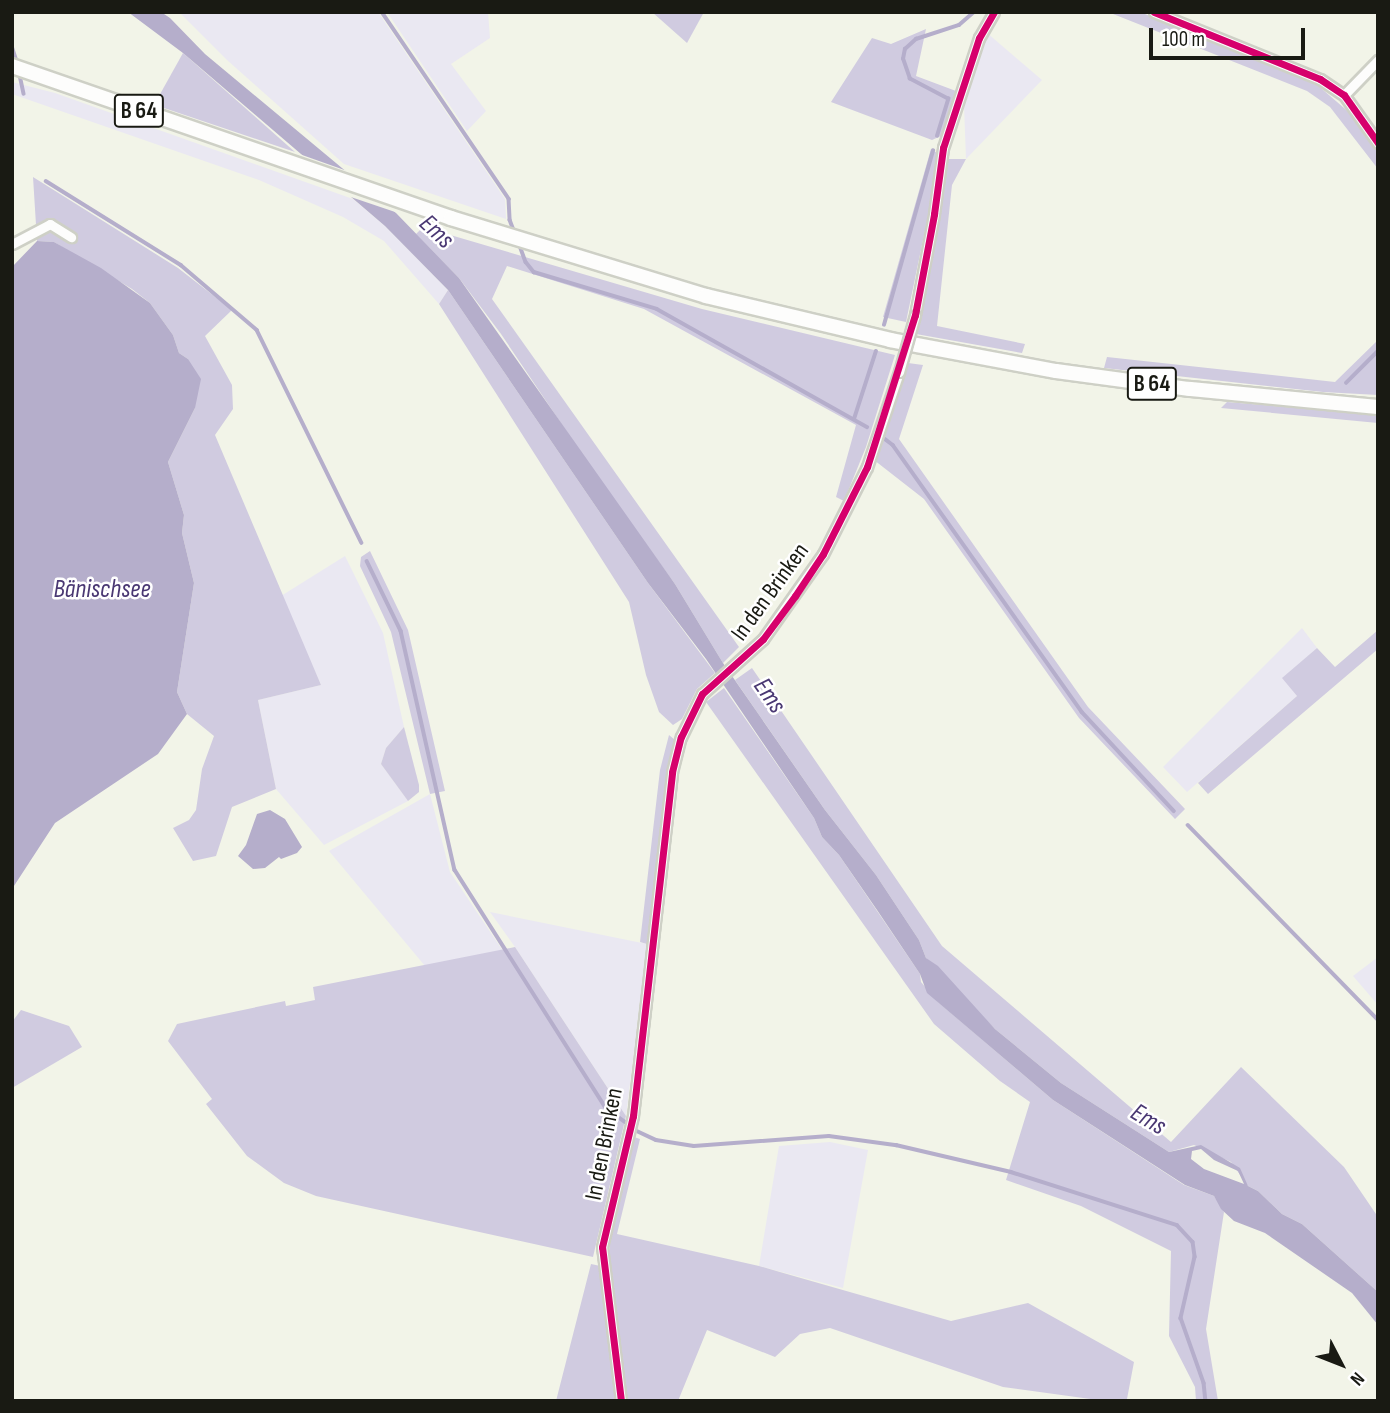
<!DOCTYPE html>
<meta charset="utf-8">
<style>
body{margin:0}
#map{position:relative;width:1390px;height:1413px;overflow:hidden;background:#f2f4e8;font-family:"Sofia Sans Condensed",sans-serif}
div>[style]{position:absolute}
.green>*{inset:0;background:#eae8f2}
.forest>*{inset:0;background:#d0cbe0}
.water>*{inset:0;background:#b5aecb}
.pier>*{inset:0;background:#f2f4e8}
.stream>*{height:3.5px;margin:-1.75px;padding:0 1.75px;transform-origin:1.75px;border-radius:1.75px;background:#b5aecb}
.roads{filter:drop-shadow(2px 0 #ced0c6) drop-shadow(-2px 0 #ced0c6) drop-shadow(0 2px #ced0c6) drop-shadow(0 -2px #ced0c6)}
.minor>*{height:9px;margin:-4.5px;padding:0 4.5px;transform-origin:4.5px;border-radius:4.5px;background:#fdfdfc}
.primary>*{height:14px;margin:-7px;padding:0 7px;transform-origin:7px;border-radius:7px;background:#fdfdfc}
.bridges{filter:drop-shadow(2px 0 #ced0c6) drop-shadow(-2px 0 #ced0c6) drop-shadow(0 2px #ced0c6) drop-shadow(0 -2px #ced0c6)}
.minor-bridge>*{height:9px;margin:-4.5px;padding:0 4.5px;transform-origin:4.5px;border-radius:4.5px;background:#fdfdfc}
.cycleway>*{height:7px;margin:-3.5px;padding:0 3.5px;transform-origin:3.5px;border-radius:3.5px;background:#d6006c}
span{translate:-50% -50%;white-space:nowrap;text-align:center;line-height:1.15;-webkit-text-stroke:5px #fff;paint-order:stroke}
.shield-label span{padding:2px 5px;background:#fff;border:2px solid;border-radius:5px;-webkit-text-stroke-width:0}
.shield-label{font-size:23px;color:#191a13;font-weight:700}
.street-label{font-size:24px;color:#191a13}
.water-label{font-size:26px;color:#4a3873;font-style:italic}
.frame{position:absolute;inset:0;border:14px solid #191a13;pointer-events:none}
.north{position:absolute;left:1306px;top:1329px;width:70px;height:70px;-webkit-text-stroke:5px #fff;paint-order:stroke;rotate:132deg;font-size:19px;font-weight:700;line-height:28px;text-align:center;color:#191a13}
.north::after{content:'';display:block;margin:auto;width:24px;height:32px;background:#191a13;clip-path:polygon(50% 0,100% 100%,50% 72%,0 100%)}
.scale{position:absolute;left:1149px;top:28px;width:156px;height:32px;box-sizing:border-box;border:4px solid #191a13;border-top:0;padding-left:9px;font-size:21px;line-height:24px;white-space:nowrap;color:#191a13;-webkit-text-stroke:5px #fff;paint-order:stroke}
</style>
<div id="map">
<div class="green">
<i style="clip-path:polygon(179px 12px,378px 12px,505px 199px,506px 219px,344px 164px,227px 60px)"></i>
<i style="clip-path:polygon(387px 12px,488px 12px,490px 38px,451px 64px,486px 111px,467px 131px)"></i>
<i style="clip-path:polygon(986px 32px,1042px 80px,966px 159px,964px 105px)"></i>
<i style="clip-path:polygon(12px 82px,55px 93px,353px 199px,385px 226px,448px 290px,439px 304px,384px 241px,343px 217px,259px 180px,12px 94px)"></i>
<i style="clip-path:polygon(345px 556px,383px 633px,404px 727px,386px 748px,381px 764px,408px 801px,324px 845px,276px 789px,258px 700px,321px 685px,281px 596px)"></i>
<i style="clip-path:polygon(1302px 628px,1317px 648px,1283px 678px,1297px 696px,1187px 792px,1163px 767px)"></i>
<i style="clip-path:polygon(430px 794px,450px 872px,503px 951px,425px 966px,329px 851px)"></i>
<i style="clip-path:polygon(490px 912px,647px 944px,626px 1116px,515px 947px)"></i>
<i style="clip-path:polygon(1378px 957px,1378px 1005px,1353px 976px)"></i>
<i style="clip-path:polygon(830px 1142px,868px 1150px,843px 1288px,759px 1266px,779px 1146px)"></i>
</div>
<div class="forest">
<i style="clip-path:polygon(652px 12px,704px 12px,687px 43px)"></i>
<i style="clip-path:polygon(1108px 12px,1140px 12px,1315px 83px,1351px 114px,1378px 151px,1378px 169px,1330px 107px,1307px 91px)"></i>
<i style="clip-path:polygon(926px 29px,916px 76px,956px 91px,941px 136px,932px 140px,831px 102px,872px 38px,891px 44px)"></i>
<i style="clip-path:polygon(183px 53px,295px 152px,161px 107px,159px 96px)"></i>
<i style="clip-path:polygon(931px 149px,937px 153px,929px 211px,906px 322px,883px 317px)"></i>
<i style="clip-path:polygon(947px 159px,966px 159px,952px 185px,937px 326px,1025px 344px,1022px 353px,916px 334px,940px 216px)"></i>
<i style="clip-path:polygon(33px 177px,178px 268px,232px 310px,205px 336px,232px 385px,233px 409px,215px 435px,321px 685px,258px 700px,276px 789px,232px 807px,216px 856px,193px 861px,173px 828px,189px 820px,196px 810px,202px 769px,214px 736px,187px 714px,177px 692px,194px 583px,182px 533px,184px 515px,168px 462px,195px 408px,188px 359px,179px 353px,173px 335px,150px 303px,132px 289px,54px 242px,37px 241px)"></i>
<i style="clip-path:polygon(423px 227px,702px 309px,895px 355px,866px 447px,844px 501px,836px 497px,856px 425px,644px 309px,507px 266px,492px 299px,739px 647px,723px 663px,675px 584px,600px 481px,501px 334px,459px 278px,416px 234px)"></i>
<i style="clip-path:polygon(448px 290px,648px 583px,715px 673px,697px 689px,682px 719px,673px 725px,659px 712px,646px 675px,629px 602px,439px 304px)"></i>
<i style="clip-path:polygon(1378px 340px,1378px 395px,1323px 392px,1104px 368px,1107px 357px,1335px 382px)"></i>
<i style="clip-path:polygon(908px 363px,923px 365px,899px 439px,1088px 707px,1185px 809px,1175px 819px,1079px 718px,924px 499px,874px 460px)"></i>
<i style="clip-path:polygon(1227px 402px,1378px 415px,1378px 423px,1221px 408px)"></i>
<i style="clip-path:polygon(370px 551px,408px 630px,445px 791px,430px 794px,391px 632px,360px 566px,361px 557px)"></i>
<i style="clip-path:polygon(1378px 630px,1378px 649px,1208px 794px,1198px 783px,1297px 696px,1282px 678px,1317px 648px,1335px 667px)"></i>
<i style="clip-path:polygon(752px 668px,942px 946px,1171px 1142px,1241px 1067px,1344px 1167px,1378px 1217px,1378px 1292px,1302px 1224px,1282px 1214px,1258px 1191px,1248px 1186px,1231px 1162px,1194px 1145px,1169px 1152px,1061px 1083px,995px 1029px,926px 958px,919px 940px,876px 875px,825px 810px,735px 680px)"></i>
<i style="clip-path:polygon(724px 688px,814px 818px,822px 837px,839px 855px,920px 974px,921px 982px,938px 1002px,1053px 1100px,1184px 1185px,1214px 1196px,1218px 1202px,1224px 1212px,1206px 1329px,1218px 1401px,1196px 1401px,1195px 1387px,1169px 1336px,1171px 1251px,1081px 1206px,1006px 1180px,1030px 1102px,1000px 1081px,934px 1024px,706px 702px)"></i>
<i style="clip-path:polygon(404px 727px,419px 785px,419px 792px,408px 801px,381px 764px,386px 748px)"></i>
<i style="clip-path:polygon(669px 735px,675px 740px,668px 771px,647px 944px,640px 942px,660px 770px)"></i>
<i style="clip-path:polygon(515px 947px,626px 1116px,593px 1257px,316px 1196px,284px 1183px,247px 1156px,206px 1104px,212px 1099px,168px 1041px,177px 1024px,285px 1001px,286px 1006px,315px 1000px,313px 987px)"></i>
<i style="clip-path:polygon(21px 1010px,69px 1026px,82px 1047px,12px 1088px,12px 1022px)"></i>
<i style="clip-path:polygon(634px 1137px,640px 1139px,617px 1234px,759px 1266px,951px 1321px,1028px 1303px,1134px 1362px,1127px 1399px,1105px 1401px,1003px 1387px,830px 1328px,800px 1334px,775px 1357px,707px 1330px,678px 1401px,556px 1401px,591px 1264px,610px 1268px,610px 1240px)"></i>
</div>
<div class="water">
<i style="clip-path:polygon(evenodd,128px 12px,161px 12px,170px 18px,205px 54px,396px 213px,459px 278px,675px 584px,723px 663px,825px 810px,876px 875px,919px 940px,926px 958px,938px 966px,995px 1029px,1061px 1083px,1169px 1152px,1201px 1145px,1240px 1168px,1248px 1186px,1258px 1191px,1282px 1214px,1302px 1224px,1378px 1292px,1378px 1325px,1352px 1293px,1265px 1233px,1234px 1221px,1221px 1209px,1214px 1196px,1185px 1185px,1053px 1100px,927px 993px,920px 974px,877px 910px,839px 855px,822px 837px,814px 818px,706px 659px,648px 583px,448px 290px,385px 226px,183px 53px,128px 12px,1201px 1149px,1214px 1160px,1238px 1171px,1244px 1184px,1204px 1169px,1191px 1159px,1192px 1151px,1201px 1149px)"></i>
<i style="clip-path:polygon(37px 241px,54px 242px,101px 268px,150px 303px,173px 335px,179px 353px,188px 359px,201px 379px,195px 408px,168px 462px,184px 515px,182px 533px,194px 583px,177px 692px,187px 714px,158px 754px,55px 823px,12px 889px,12px 267px)"></i>
<i style="clip-path:polygon(270px 810px,285px 819px,302px 847px,297px 853px,281px 859px,279px 857px,265px 868px,253px 869px,238px 856px,246px 845px,257px 814px)"></i>
</div>
<div class="pier">
<i style="clip-path:polygon(288px 150px,350px 172px,401px 214px,339px 193px)"></i>
</div>
<div class="stream">
<i style="left:382px;top:12px;width:226px;rotate:55.8deg"></i>
<i style="left:509px;top:199px;width:21px;rotate:87deg"></i>
<i style="left:510px;top:220px;width:14px;rotate:69deg"></i>
<i style="left:12px;top:46px;width:19px;rotate:72deg"></i>
<i style="left:20px;top:75px;width:19px;rotate:78deg"></i>
<i style="left:937px;top:136px;width:39px;rotate:-73deg"></i>
<i style="left:948px;top:99px;width:43px;rotate:-152.2deg"></i>
<i style="left:910px;top:79px;width:21px;rotate:-109deg"></i>
<i style="left:903px;top:59px;width:10px;rotate:-79deg"></i>
<i style="left:905px;top:49px;width:15px;rotate:-42deg"></i>
<i style="left:916px;top:39px;width:45px;rotate:-18deg"></i>
<i style="left:959px;top:25px;width:20px;rotate:-41deg"></i>
<i style="left:46px;top:181px;width:159px;rotate:31.9deg"></i>
<i style="left:181px;top:265px;width:100px;rotate:40.5deg"></i>
<i style="left:257px;top:330px;width:237px;rotate:63.8deg"></i>
<i style="left:519px;top:243px;width:20px;rotate:70deg"></i>
<i style="left:526px;top:262px;width:13px;rotate:51deg"></i>
<i style="left:534px;top:272px;width:128px;rotate:16.7deg"></i>
<i style="left:657px;top:309px;width:241px;rotate:29.3deg"></i>
<i style="left:884px;top:325px;width:181px;rotate:-74.3deg"></i>
<i style="left:1346px;top:383px;width:45px;rotate:-45deg"></i>
<i style="left:854px;top:419px;width:71px;rotate:-72.1deg"></i>
<i style="left:885px;top:439px;width:10px;rotate:37deg"></i>
<i style="left:893px;top:445px;width:327px;rotate:54.7deg"></i>
<i style="left:1082px;top:712px;width:135px;rotate:47.1deg"></i>
<i style="left:367px;top:561px;width:78px;rotate:64.1deg"></i>
<i style="left:401px;top:631px;width:245px;rotate:77.3deg"></i>
<i style="left:455px;top:870px;width:282px;rotate:57.6deg"></i>
<i style="left:606px;top:1108px;width:24px;rotate:36deg"></i>
<i style="left:1188px;top:825px;width:272px;rotate:45.7deg"></i>
<i style="left:637px;top:1131px;width:21px;rotate:25deg"></i>
<i style="left:656px;top:1140px;width:38px;rotate:9deg"></i>
<i style="left:694px;top:1146px;width:135px;rotate:-4.2deg"></i>
<i style="left:829px;top:1136px;width:68px;rotate:7.7deg"></i>
<i style="left:896px;top:1145px;width:118px;rotate:13.2deg"></i>
<i style="left:1011px;top:1172px;width:174px;rotate:17.7deg"></i>
<i style="left:1177px;top:1225px;width:23px;rotate:47deg"></i>
<i style="left:1193px;top:1242px;width:15px;rotate:82deg"></i>
<i style="left:1195px;top:1257px;width:63px;rotate:102.9deg"></i>
<i style="left:1181px;top:1318px;width:69px;rotate:70.5deg"></i>
<i style="left:1204px;top:1383px;width:18px;rotate:84deg"></i>
</div>
<div class="roads">
<div class="minor">
<i style="left:1154px;top:12px;width:179px;rotate:22deg"></i>
<i style="left:1320px;top:79px;width:29px;rotate:34deg"></i>
<i style="left:1344px;top:95px;width:59px;rotate:54.7deg"></i>
<i style="left:1344px;top:95px;width:49px;rotate:-45.8deg"></i>
<i style="left:12px;top:244px;width:43px;rotate:-27.8deg"></i>
<i style="left:50px;top:224px;width:25px;rotate:32deg"></i>
<i style="left:915px;top:315px;width:103px;rotate:-79.3deg"></i>
<i style="left:934px;top:214px;width:67px;rotate:-82.2deg"></i>
<i style="left:943px;top:148px;width:116px;rotate:-71.9deg"></i>
<i style="left:979px;top:38px;width:30px;rotate:-60deg"></i>
<i style="left:621px;top:1401px;width:155px;rotate:-97deg"></i>
<i style="left:602px;top:1247px;width:135px;rotate:-76.7deg"></i>
<i style="left:633px;top:1116px;width:346px;rotate:-83.5deg"></i>
<i style="left:672px;top:772px;width:36px;rotate:-76deg"></i>
<i style="left:681px;top:737px;width:48px;rotate:-64deg"></i>
<i style="left:702px;top:694px;width:82px;rotate:-42deg"></i>
<i style="left:763px;top:639px;width:104px;rotate:-54.8deg"></i>
<i style="left:823px;top:554px;width:97px;rotate:-63.2deg"></i>
<i style="left:867px;top:467px;width:100px;rotate:-71.4deg"></i>
</div>
<div class="primary">
<i style="left:12px;top:66px;width:465px;rotate:19.1deg"></i>
<i style="left:451px;top:218px;width:267px;rotate:17deg"></i>
<i style="left:706px;top:296px;width:189px;rotate:13.4deg"></i>
<i style="left:890px;top:340px;width:169px;rotate:10.6deg"></i>
<i style="left:1056px;top:371px;width:135px;rotate:7.7deg"></i>
<i style="left:1190px;top:389px;width:189px;rotate:5.5deg"></i>
</div>
</div>
<div class="bridges">
<div class="minor-bridge">
<i style="left:899px;top:372px;width:59px;rotate:-74.3deg"></i>
</div>
</div>
<div class="cycleway">
<i style="left:1154px;top:12px;width:179px;rotate:22deg"></i>
<i style="left:1320px;top:79px;width:29px;rotate:34deg"></i>
<i style="left:1344px;top:95px;width:59px;rotate:54.7deg"></i>
<i style="left:621px;top:1401px;width:155px;rotate:-97deg"></i>
<i style="left:602px;top:1247px;width:135px;rotate:-76.7deg"></i>
<i style="left:633px;top:1116px;width:346px;rotate:-83.5deg"></i>
<i style="left:672px;top:772px;width:36px;rotate:-76deg"></i>
<i style="left:681px;top:737px;width:48px;rotate:-64deg"></i>
<i style="left:702px;top:694px;width:82px;rotate:-42deg"></i>
<i style="left:763px;top:639px;width:54px;rotate:-53.3deg"></i>
<i style="left:795px;top:596px;width:50px;rotate:-56.3deg"></i>
<i style="left:823px;top:554px;width:97px;rotate:-63.2deg"></i>
<i style="left:867px;top:467px;width:159px;rotate:-72.5deg"></i>
<i style="left:915px;top:315px;width:103px;rotate:-79.3deg"></i>
<i style="left:934px;top:214px;width:67px;rotate:-82.2deg"></i>
<i style="left:943px;top:148px;width:116px;rotate:-71.9deg"></i>
<i style="left:979px;top:38px;width:30px;rotate:-60deg"></i>
</div>
<div class="shield-label">
<span style="left:139px;top:111px">B 64</span>
<span style="left:1152px;top:384px">B 64</span>
</div>
<div class="street-label">
<span style="left:770px;top:592px;rotate:-54deg">In den Brinken</span>
<span style="left:604px;top:1144px;rotate:-79deg">In den Brinken</span>
</div>
<div class="water-label">
<span style="left:436px;top:232px;rotate:43deg">Ems</span>
<span style="left:102px;top:590px">Bänischsee</span>
<span style="left:769px;top:696px;rotate:55deg">Ems</span>
<span style="left:1148px;top:1120px;rotate:31deg">Ems</span>
</div>
<div class="frame"></div>
<div class="north">N</div>
<div class="scale">100 m</div>
</div>
